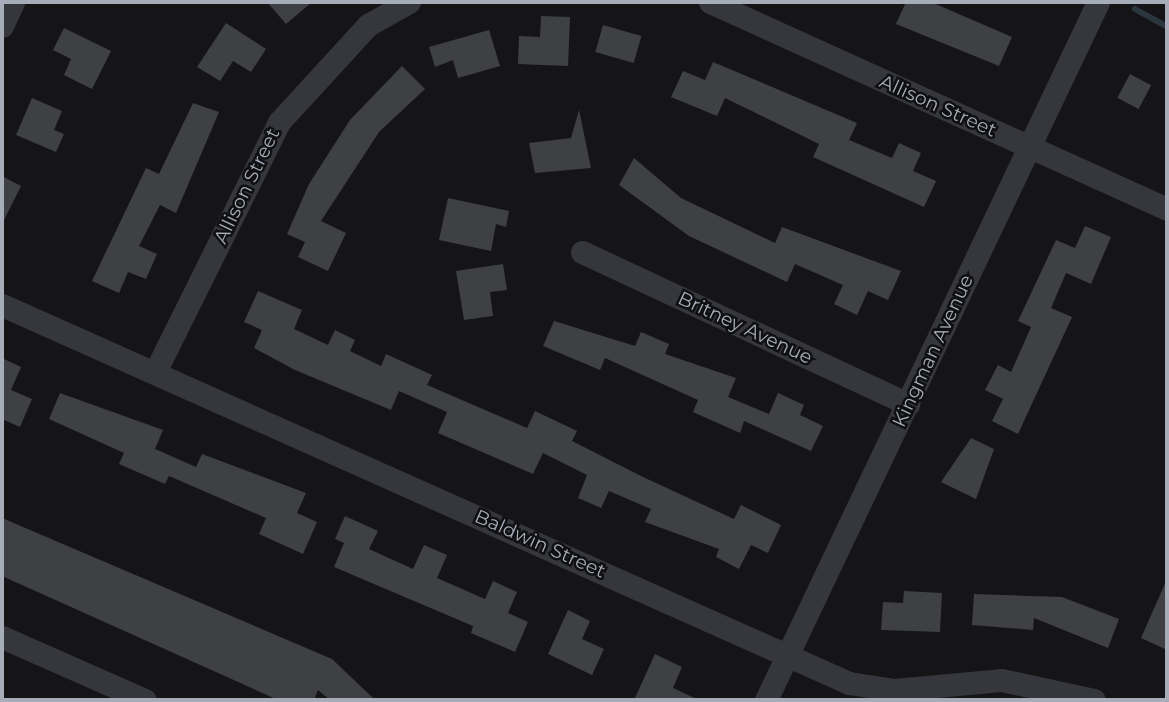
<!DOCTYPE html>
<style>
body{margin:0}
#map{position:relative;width:1169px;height:702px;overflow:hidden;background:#151517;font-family:Montserrat,sans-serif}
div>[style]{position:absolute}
.stream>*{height:6px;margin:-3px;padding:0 3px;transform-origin:3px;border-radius:3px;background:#2b353c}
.building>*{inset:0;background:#3f4044;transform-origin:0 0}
.street>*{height:23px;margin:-11.5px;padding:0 11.5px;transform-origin:11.5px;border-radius:11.5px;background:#36373c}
span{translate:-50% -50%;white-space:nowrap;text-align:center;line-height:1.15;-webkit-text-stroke:5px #101012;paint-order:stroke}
.street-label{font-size:19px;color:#a6acb8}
.frame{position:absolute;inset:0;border:4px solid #a6acb8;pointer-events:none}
</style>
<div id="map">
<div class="stream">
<i style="left:1135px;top:9px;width:37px;rotate:29deg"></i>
</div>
<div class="building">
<i style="clip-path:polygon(267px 2px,312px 2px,286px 24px)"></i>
<i style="clip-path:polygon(906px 2px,931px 2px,1012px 37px,999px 66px,896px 24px)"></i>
<i style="clip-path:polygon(541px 16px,570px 17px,568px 66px,518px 64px,519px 36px,540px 37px)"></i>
<i style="clip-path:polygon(226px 23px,266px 49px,251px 72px,233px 61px,220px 81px,197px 67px)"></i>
<i style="left:603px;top:25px;width:40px;height:28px;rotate:16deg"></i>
<i style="clip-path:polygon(64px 28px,111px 51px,92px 89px,64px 75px,71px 59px,53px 50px)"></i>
<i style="clip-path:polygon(489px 30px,500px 66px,458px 78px,453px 60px,435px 67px,429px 47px)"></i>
<i style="clip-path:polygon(713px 62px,857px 123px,849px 140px,892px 158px,899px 143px,921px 153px,913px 171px,936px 181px,924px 207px,813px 157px,819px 144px,725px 98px,717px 116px,671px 97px,683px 71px,705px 80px)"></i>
<i style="clip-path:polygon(402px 66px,425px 89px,379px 132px,321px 221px,346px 233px,328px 271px,298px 257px,305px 242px,287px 234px,309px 184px,350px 120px)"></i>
<i style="left:1130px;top:74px;width:24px;height:27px;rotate:28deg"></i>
<i style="clip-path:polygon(32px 98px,62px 111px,54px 130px,64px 134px,56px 152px,16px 135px)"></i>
<i style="clip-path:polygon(193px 103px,219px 112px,176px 213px,160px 205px,139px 246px,157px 254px,146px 279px,128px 272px,119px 293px,92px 281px,146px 168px,159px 174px)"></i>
<i style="clip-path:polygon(579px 110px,591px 168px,535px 173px,529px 143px,571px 138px)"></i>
<i style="clip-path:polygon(634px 158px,681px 198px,775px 243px,782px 227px,901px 271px,888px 300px,868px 291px,857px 315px,834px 304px,843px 285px,795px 264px,787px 282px,689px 236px,619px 185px)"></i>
<i style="clip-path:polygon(2px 176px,21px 186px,2px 224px)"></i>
<i style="clip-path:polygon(448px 198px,509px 211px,506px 227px,496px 224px,491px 251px,439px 240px)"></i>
<i style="clip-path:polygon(1085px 226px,1111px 237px,1091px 284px,1066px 273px,1051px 308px,1072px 317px,1018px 434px,992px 421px,1003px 399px,985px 390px,998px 365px,1011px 372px,1031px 327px,1018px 321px,1056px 240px,1075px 248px)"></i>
<i style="clip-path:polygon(503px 264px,507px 290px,490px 292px,493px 316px,464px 320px,456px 271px)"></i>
<i style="clip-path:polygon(258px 291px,302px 310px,294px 329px,328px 345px,335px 330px,355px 340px,350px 351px,381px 366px,386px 354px,432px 375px,427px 385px,527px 428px,535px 411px,577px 431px,572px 441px,643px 477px,734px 519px,741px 505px,781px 525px,768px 553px,751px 545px,739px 569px,716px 557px,719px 549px,645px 522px,651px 509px,609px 491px,601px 508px,578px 498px,587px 475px,543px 453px,533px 474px,438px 433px,447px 412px,399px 391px,391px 410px,295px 370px,254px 348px,262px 330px,244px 322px)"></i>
<i style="clip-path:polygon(554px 321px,635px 346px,641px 332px,669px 344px,665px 354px,736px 378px,728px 397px,769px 414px,778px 393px,804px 405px,800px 415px,823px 426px,811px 451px,744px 421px,740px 433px,693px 412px,698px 400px,605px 358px,600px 370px,543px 346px)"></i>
<i style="clip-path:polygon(2px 358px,21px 367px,11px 390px,32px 399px,20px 427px,2px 419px)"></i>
<i style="clip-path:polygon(60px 393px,163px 430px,155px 449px,196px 467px,202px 454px,306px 493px,297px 513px,317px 522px,303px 554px,259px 534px,266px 518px,169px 476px,165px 484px,119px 464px,124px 453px,49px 419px)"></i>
<i style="clip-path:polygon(971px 438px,994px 449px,976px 499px,941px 482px)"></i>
<i style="clip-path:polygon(345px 516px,378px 531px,369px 549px,413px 569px,424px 545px,447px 555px,437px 578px,485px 599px,493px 581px,517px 592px,508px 613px,528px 622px,515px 652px,471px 633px,473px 626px,334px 567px,344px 543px,335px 539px)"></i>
<i style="clip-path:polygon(2px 518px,332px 659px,375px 700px,330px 700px,318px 690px,314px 700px,278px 700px,2px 576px)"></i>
<i style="clip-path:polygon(1167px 579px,1167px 650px,1141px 638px)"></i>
<i style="clip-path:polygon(904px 591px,942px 593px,940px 632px,881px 630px,883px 602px,903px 603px)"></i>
<i style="clip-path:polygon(974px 594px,1062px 597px,1119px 619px,1108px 648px,1034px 618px,1033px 630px,972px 625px)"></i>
<i style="clip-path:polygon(568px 610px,590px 621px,582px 639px,604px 649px,592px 675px,548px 654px)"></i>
<i style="clip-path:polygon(655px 654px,682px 667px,673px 688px,699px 700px,634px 700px)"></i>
</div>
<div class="street">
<i style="left:710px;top:2px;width:502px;rotate:24.37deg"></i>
<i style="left:2px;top:26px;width:26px;rotate:-65deg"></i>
<i style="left:582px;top:252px;width:360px;rotate:25deg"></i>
<i style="left:2px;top:305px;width:928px;rotate:24.05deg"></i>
<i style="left:849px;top:683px;width:46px;rotate:8.8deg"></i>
<i style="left:894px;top:690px;width:107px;rotate:-5.3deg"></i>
<i style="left:1001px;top:680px;width:95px;rotate:12.1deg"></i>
<i style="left:155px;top:372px;width:279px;rotate:-63.6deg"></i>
<i style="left:279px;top:122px;width:132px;rotate:-47.5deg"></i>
<i style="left:368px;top:25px;width:47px;rotate:-29.3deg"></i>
<i style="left:2px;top:637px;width:156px;rotate:23.8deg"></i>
<i style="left:766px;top:700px;width:773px;rotate:-64.56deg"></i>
</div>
<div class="street-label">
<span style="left:938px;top:106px;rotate:24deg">Allison Street</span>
<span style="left:247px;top:186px;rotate:-64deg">Allison Street</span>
<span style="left:745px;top:328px;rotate:25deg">Britney Avenue</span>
<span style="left:933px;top:351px;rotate:-65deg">Kingman Avenue</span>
<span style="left:540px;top:544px;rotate:24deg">Baldwin Street</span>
</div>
<div class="frame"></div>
</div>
